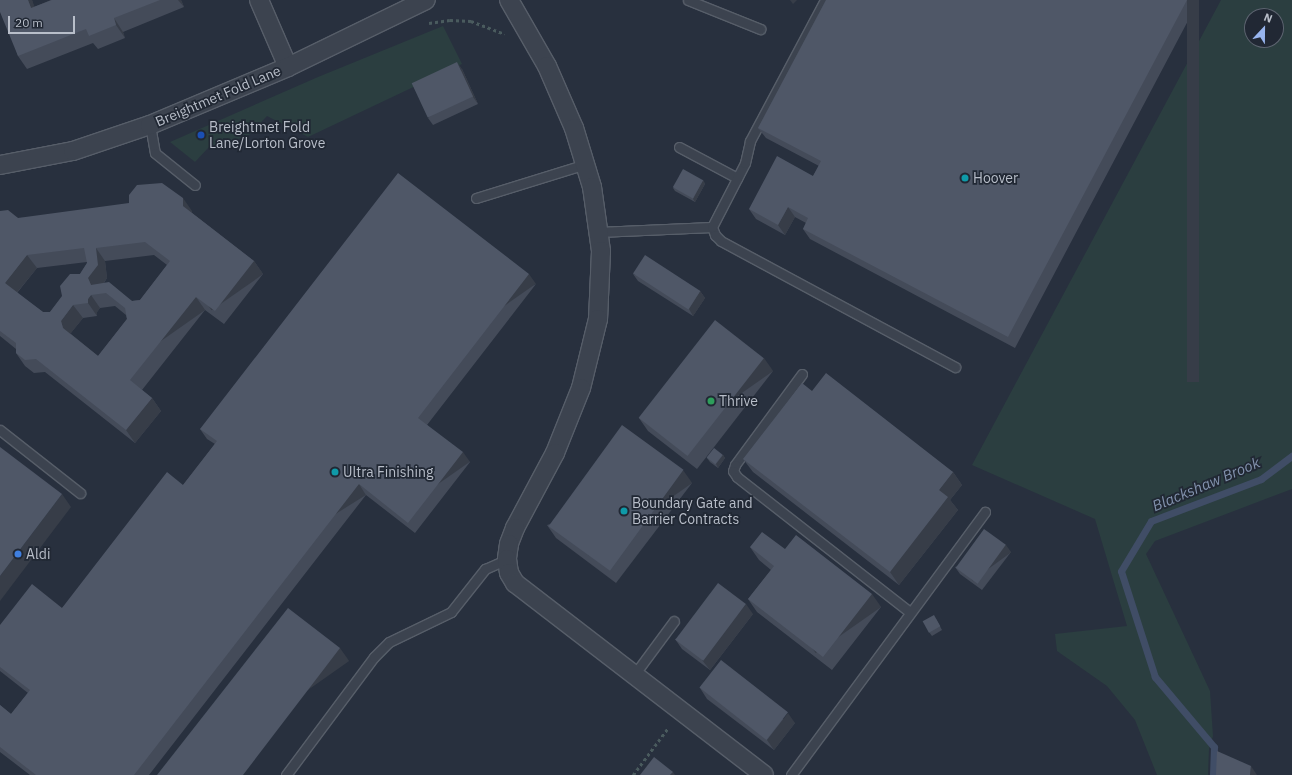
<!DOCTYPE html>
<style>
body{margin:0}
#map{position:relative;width:1292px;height:775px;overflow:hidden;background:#28303e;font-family:"IBM Plex Sans",sans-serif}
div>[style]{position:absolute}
.green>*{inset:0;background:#2b3e40}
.stream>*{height:7px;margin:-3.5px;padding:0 3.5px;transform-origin:3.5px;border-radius:3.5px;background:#404d66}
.path>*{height:2.5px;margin-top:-1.25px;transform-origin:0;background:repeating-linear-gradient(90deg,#4a5b5e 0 3px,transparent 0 6px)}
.roads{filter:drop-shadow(1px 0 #575e69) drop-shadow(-1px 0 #575e69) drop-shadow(0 1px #575e69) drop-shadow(0 -1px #575e69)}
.service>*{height:9px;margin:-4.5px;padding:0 4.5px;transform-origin:4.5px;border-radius:4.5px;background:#3c434f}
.minor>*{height:18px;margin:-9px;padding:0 9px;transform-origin:9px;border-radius:9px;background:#3c434f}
.wall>*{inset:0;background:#444b59}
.shaded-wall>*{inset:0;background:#373d48;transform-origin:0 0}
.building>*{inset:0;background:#4f5767;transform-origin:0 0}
.dots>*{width:11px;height:11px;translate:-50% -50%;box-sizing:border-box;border:2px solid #212834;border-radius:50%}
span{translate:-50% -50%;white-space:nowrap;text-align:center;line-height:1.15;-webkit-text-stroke:3.5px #212834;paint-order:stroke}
.street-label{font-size:14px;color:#b8bec9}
.poi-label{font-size:14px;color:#b8bec9}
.left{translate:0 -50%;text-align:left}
.water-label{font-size:15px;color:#8393ae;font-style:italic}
.north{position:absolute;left:1244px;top:8px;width:40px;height:40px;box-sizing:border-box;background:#212834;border:1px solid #5d6470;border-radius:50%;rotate:22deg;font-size:11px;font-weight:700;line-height:16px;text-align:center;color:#b8bec9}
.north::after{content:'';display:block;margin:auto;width:14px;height:18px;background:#98b5ef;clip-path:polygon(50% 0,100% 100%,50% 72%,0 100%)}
.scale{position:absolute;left:8px;top:16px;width:67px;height:18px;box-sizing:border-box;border:2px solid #b8bec9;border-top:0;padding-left:5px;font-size:12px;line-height:14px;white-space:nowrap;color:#b8bec9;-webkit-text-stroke:3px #212834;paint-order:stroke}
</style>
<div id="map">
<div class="green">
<i style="clip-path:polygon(evenodd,1221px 0,1292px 0,1292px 489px,1155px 541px,1146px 554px,1210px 691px,1213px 736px,1209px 749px,1208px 775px,1157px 775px,1135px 720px,1107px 686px,1057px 651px,1055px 634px,1127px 626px,1095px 519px,972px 465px,1221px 0,1252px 16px,1276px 16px,1276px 40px,1252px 40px,1252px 16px)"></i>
<i style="clip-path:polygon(443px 26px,462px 64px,308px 137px,267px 116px,248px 136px,209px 147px,195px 162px,170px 142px,318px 77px)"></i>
</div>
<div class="stream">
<i style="left:1213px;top:775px;width:28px;rotate:-88deg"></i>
<i style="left:1214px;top:747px;width:92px;rotate:-130.1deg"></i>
<i style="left:1155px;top:677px;width:111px;rotate:-107.8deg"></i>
<i style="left:1121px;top:571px;width:58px;rotate:-59deg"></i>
<i style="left:1151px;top:521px;width:118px;rotate:-20.9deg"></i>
<i style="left:1261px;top:479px;width:39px;rotate:-37deg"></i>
</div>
<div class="path">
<i style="left:429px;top:23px;width:21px;rotate:-8deg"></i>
<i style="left:450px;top:20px;width:21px;rotate:3deg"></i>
<i style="left:471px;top:21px;width:36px;rotate:21deg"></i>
<i style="left:633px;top:775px;width:59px;rotate:-53.3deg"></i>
</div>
<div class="roads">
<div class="service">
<i style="left:688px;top:0;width:78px;rotate:21.9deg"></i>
<i style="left:150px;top:125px;width:28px;rotate:80deg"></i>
<i style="left:155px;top:153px;width:51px;rotate:38.7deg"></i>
<i style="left:679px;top:147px;width:66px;rotate:28.1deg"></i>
<i style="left:476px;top:198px;width:115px;rotate:-17.2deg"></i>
<i style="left:712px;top:227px;width:9px;rotate:69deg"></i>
<i style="left:715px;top:235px;width:8px;rotate:45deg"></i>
<i style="left:721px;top:241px;width:266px;rotate:28.3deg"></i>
<i style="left:598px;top:232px;width:114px;rotate:-2.5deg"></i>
<i style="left:712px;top:227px;width:72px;rotate:-62.7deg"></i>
<i style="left:745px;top:163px;width:23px;rotate:-77deg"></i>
<i style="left:750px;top:141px;width:160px;rotate:-62deg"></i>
<i style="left:802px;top:374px;width:113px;rotate:126.4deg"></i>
<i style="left:735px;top:465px;width:6px;rotate:108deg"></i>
<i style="left:733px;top:471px;width:7px;rotate:56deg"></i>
<i style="left:737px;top:477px;width:219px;rotate:38deg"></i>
<i style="left:0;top:430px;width:102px;rotate:38.2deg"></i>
<i style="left:634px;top:675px;width:67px;rotate:-53.5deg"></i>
<i style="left:286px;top:775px;width:147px;rotate:-53.3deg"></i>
<i style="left:374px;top:657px;width:21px;rotate:-45deg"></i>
<i style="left:389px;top:642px;width:69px;rotate:-25.8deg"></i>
<i style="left:451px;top:612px;width:55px;rotate:-51.7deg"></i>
<i style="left:485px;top:569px;width:24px;rotate:-24deg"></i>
<i style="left:791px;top:775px;width:327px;rotate:-53.6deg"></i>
</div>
<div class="minor">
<i style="left:259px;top:0;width:73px;rotate:66.6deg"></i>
<i style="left:509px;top:0;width:76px;rotate:60.1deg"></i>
<i style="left:547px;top:66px;width:68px;rotate:66.5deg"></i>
<i style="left:574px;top:128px;width:62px;rotate:73deg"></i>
<i style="left:592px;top:187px;width:65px;rotate:82deg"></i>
<i style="left:601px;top:251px;width:68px;rotate:92.5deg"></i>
<i style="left:598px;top:319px;width:71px;rotate:103.8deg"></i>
<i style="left:581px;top:388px;width:70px;rotate:111.8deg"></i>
<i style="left:555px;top:453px;width:85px;rotate:118.1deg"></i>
<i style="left:515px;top:528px;width:17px;rotate:111deg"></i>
<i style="left:509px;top:544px;width:15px;rotate:98deg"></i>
<i style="left:507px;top:559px;width:14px;rotate:82deg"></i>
<i style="left:509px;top:573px;width:12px;rotate:59deg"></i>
<i style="left:515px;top:583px;width:314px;rotate:37.6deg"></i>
<i style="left:0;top:165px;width:74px;rotate:-10.9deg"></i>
<i style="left:73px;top:151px;width:81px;rotate:-18.7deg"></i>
<i style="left:150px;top:125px;width:150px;rotate:-22.8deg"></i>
<i style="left:288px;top:67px;width:153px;rotate:-25.9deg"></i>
</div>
</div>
<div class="wall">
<i style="clip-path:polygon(0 0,32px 0,34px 7px,51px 0,181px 0,184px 7px,123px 32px,125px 38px,98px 49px,93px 43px,27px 69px,18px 56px)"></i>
<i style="clip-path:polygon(826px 0,1199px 0,1015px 348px,810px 239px,803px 229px,806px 223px,795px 217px,785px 235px,756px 219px,749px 209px,813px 176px,819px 166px,766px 138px,758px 128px)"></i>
<i style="clip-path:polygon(462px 69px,478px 104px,433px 125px,428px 118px)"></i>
<i style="clip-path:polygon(703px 180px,705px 184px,695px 202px,675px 191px,673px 188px)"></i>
<i style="clip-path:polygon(evenodd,0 211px,18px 218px,192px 211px,192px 213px,254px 261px,263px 274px,224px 324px,205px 310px,142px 390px,152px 398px,161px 411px,135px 443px,45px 372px,34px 373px,25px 366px,16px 353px,16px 349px,0 336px,0 211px,154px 255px,167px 265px,140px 300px,132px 301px,104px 283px,107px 278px,105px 261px,154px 255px,0 211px,87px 262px,87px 263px,80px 274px,50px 312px,43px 312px,17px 293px,37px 268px,87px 262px,0 211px,115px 306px,126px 315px,127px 319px,98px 356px,71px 334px,70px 334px,83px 318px,97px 316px,97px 312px,100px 308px,115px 306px)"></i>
<i style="clip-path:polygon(633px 274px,700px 291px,705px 298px,693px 316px,638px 281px)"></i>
<i style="clip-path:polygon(536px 284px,427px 425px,470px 462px,415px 533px,366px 495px,149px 775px,30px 775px,0 752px,0 705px,11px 714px,28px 693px,0 671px,0 625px,62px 608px,183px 485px,215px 444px,207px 439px,200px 429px)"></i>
<i style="clip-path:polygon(773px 371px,697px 469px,648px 431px,639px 418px)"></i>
<i style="clip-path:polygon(812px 391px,953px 472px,962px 485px,950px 500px,958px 510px,899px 585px,753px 472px,743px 459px)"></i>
<i style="clip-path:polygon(723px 455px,725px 458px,718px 468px,710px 462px,707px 458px)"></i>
<i style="clip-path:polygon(692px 483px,616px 583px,556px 538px,547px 525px)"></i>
<i style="clip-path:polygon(750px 547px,785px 549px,881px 607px,832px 670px,757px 612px,748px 599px,771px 570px,759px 560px)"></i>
<i style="clip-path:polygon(1011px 552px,982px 590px,960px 574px,955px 567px)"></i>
<i style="clip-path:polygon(753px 614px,710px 670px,682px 649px,675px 639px)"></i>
<i style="clip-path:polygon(936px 619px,942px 630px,932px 636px,929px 632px)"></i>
<i style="clip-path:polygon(700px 688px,795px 723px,774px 750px,707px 699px)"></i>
</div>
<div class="shaded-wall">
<i style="clip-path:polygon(28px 0,32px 0,40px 21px,31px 8px)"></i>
<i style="clip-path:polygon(178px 0,181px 0,184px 7px)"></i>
<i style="clip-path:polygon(790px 0,797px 0,793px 4px)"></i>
<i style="left:1187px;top:0;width:12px;height:382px"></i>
<i style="clip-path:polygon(114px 18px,123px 32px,125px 38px,116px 25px)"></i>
<i style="clip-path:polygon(457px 62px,462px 69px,478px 104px,473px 97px)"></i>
<i style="clip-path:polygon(703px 180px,705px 184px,695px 202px,693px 199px)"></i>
<i style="clip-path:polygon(183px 198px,192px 211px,192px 219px,183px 206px)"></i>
<i style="clip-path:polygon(788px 207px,795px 217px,785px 235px,778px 225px)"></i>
<i style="clip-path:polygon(96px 248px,105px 261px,107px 278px,98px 291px,91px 285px,88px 278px)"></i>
<i style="clip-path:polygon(27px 255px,37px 268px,14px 296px,5px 283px)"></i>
<i style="left:254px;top:261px;width:16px;height:63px;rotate:55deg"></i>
<i style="left:529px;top:274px;width:12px;height:182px;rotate:55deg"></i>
<i style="clip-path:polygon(700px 291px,705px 298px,693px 316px,689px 309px)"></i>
<i style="clip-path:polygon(91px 295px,100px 308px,97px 312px,97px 316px,88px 303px,88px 299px)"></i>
<i style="left:196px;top:297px;width:16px;height:106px;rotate:55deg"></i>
<i style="clip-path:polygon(73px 305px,83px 318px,70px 334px,72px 341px,63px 328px,61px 321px)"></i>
<i style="left:764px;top:358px;width:16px;height:124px;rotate:55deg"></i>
<i style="clip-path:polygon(152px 398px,161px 411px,135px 443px,126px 430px)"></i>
<i style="left:463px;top:452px;width:12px;height:90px;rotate:55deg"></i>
<i style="clip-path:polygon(723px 455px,725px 458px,718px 468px,716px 464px)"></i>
<i style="left:683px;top:470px;width:16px;height:126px;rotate:55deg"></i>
<i style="clip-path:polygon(953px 472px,962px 485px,950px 500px,958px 510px,899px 585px,890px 572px,939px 490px)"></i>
<i style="left:359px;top:484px;width:13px;height:368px;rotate:58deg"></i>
<i style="clip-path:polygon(62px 494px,71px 507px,0 601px,0 576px)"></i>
<i style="left:1006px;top:545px;width:9px;height:48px;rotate:54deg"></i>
<i style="left:872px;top:594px;width:16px;height:80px;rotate:55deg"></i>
<i style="clip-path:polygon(746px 604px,753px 614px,710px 670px,702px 660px)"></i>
<i style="left:340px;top:648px;width:16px;height:160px;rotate:55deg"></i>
<i style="clip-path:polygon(788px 713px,795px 723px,774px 750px,767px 740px)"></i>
<i style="clip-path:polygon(1251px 766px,1257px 775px,1250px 775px)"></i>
<i style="clip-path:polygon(673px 772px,675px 775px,670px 775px)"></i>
</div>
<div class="building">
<i style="clip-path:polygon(0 0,28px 0,31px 8px,52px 0,160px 0,114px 18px,116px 25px,89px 36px,86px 29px,18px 56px,0 12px)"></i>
<i style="clip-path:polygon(826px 0,1187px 0,1008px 337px,803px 229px,808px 218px,788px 207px,778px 225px,749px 209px,777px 156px,813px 176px,821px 161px,758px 128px)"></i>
<i style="left:457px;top:62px;width:38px;height:50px;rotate:65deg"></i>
<i style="left:683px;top:169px;width:23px;height:21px;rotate:29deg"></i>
<i style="clip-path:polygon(398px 173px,529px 274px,418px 418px,463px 452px,408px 523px,359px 484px,134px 775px,36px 775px,0 747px,0 705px,11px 714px,30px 690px,0 667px,0 625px,32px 584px,62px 608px,167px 472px,183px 485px,217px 441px,200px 429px)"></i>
<i style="clip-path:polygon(evenodd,162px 183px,183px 198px,183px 206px,254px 261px,215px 311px,196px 297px,130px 380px,152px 398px,126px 430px,36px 359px,25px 360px,16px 353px,16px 343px,0 331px,0 211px,8px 210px,18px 218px,129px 203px,129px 195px,137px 185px,162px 183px,145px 242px,170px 261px,140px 300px,132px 301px,109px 282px,91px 285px,88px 278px,98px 265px,96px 248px,145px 242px,162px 183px,84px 248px,87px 263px,80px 274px,70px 274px,60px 286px,62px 296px,50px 312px,43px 312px,5px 283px,27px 255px,84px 248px,162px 183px,106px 293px,125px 308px,127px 319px,98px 356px,63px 328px,61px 321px,73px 305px,88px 303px,88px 299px,91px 295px,106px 293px)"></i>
<i style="left:645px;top:255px;width:66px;height:22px;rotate:33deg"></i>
<i style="left:715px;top:320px;width:62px;height:124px;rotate:38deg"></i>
<i style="clip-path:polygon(826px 373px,953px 472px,939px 490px,948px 497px,890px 572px,743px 459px,802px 383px,812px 391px)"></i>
<i style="left:622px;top:425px;width:76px;height:125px;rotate:36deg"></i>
<i style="clip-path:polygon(0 447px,62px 494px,0 576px)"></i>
<i style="left:714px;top:448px;width:11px;height:12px;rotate:38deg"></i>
<i style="left:984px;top:529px;width:27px;height:48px;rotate:36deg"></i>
<i style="clip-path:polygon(762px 532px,785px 549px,796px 535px,872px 594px,823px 657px,748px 599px,774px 566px,750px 547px)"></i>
<i style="left:718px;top:583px;width:35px;height:71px;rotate:37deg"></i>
<i style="clip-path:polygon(288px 608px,340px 648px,243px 775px,157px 775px)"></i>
<i style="left:934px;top:615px;width:13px;height:13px;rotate:61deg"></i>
<i style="left:721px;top:660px;width:85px;height:35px;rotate:38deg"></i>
<i style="clip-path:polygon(1217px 751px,1251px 766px,1250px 775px,1216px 775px)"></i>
<i style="clip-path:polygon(654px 757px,673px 772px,670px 775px,640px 775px)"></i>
</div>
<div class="dots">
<i style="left:201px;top:135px;background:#1a4fb4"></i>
<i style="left:965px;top:178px;background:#0f9aa8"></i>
<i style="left:711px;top:401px;background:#2e9e5b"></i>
<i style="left:335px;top:472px;background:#0f9aa8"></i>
<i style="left:624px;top:511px;background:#0f9aa8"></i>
<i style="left:18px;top:554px;background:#3f7fe0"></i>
</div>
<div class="street-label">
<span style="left:218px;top:96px;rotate:-23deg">Breightmet Fold Lane</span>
</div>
<div class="poi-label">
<span class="left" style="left:209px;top:135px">Breightmet Fold<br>Lane/Lorton Grove</span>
<span class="left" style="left:973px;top:178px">Hoover</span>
<span class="left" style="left:719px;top:401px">Thrive</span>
<span class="left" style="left:343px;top:472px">Ultra Finishing</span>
<span class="left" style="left:632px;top:511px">Boundary Gate and<br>Barrier Contracts</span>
<span class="left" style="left:26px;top:554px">Aldi</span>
</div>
<div class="water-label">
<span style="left:1206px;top:484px;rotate:-23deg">Blackshaw Brook</span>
</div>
<div class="north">N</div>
<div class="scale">20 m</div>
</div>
